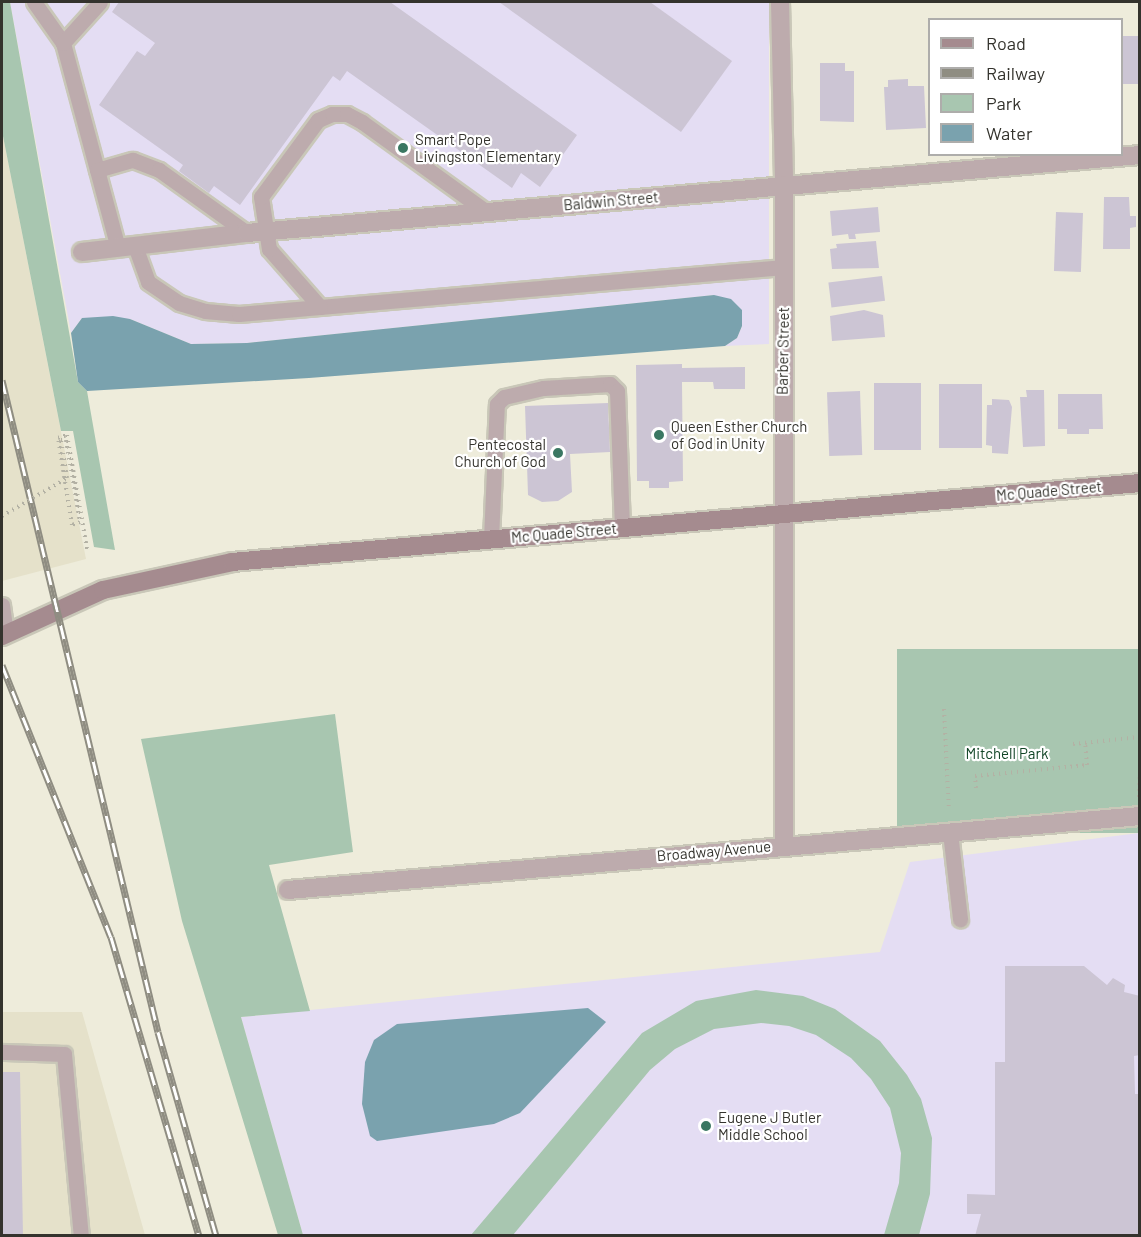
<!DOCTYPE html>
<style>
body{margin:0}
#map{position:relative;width:1141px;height:1237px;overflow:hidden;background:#eeecdb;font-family:Barlow,sans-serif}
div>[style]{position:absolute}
.built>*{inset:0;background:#e5e1ca}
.education>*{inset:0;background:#e4ddf3}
.green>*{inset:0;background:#a8c6b0;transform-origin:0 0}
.water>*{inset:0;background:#7aa2ae}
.building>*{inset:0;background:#ccc5d4;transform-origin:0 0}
.path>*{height:4px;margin-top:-2px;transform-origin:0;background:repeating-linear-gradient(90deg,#b3b1a4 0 1.5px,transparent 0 6px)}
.roads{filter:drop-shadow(2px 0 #c9c7b8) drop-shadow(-2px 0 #c9c7b8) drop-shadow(0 2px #c9c7b8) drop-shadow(0 -2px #c9c7b8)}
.lane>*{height:15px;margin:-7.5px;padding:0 7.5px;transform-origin:7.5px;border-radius:7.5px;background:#bdabad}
.street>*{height:18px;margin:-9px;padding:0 9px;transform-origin:9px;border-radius:9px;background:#bdabad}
.secondary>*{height:18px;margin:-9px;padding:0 9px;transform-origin:9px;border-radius:9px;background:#a58b8f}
.rail>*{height:7px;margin-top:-3.5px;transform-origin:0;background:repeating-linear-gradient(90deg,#fff 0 14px,#8f8d82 0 28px);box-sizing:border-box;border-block:2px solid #8f8d82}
.path-bridge>*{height:4px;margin-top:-2px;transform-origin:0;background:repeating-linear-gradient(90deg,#b3b1a4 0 1.5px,transparent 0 6px)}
.dots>*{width:16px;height:16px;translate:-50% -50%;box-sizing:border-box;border:3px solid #fff;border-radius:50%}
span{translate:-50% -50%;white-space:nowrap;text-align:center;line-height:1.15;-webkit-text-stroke:4.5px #fff;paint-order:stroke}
.poi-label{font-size:15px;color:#34332d}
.left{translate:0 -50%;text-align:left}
.right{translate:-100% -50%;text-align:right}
.street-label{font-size:15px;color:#34332d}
.park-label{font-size:15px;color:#114526}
.frame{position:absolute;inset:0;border:3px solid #34332d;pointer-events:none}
.legend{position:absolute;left:928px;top:18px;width:195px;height:138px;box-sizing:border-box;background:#fff;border:2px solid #aeadab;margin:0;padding:8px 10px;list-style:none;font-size:18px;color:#34332d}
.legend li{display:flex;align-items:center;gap:12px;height:30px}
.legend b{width:30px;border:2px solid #aeadab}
</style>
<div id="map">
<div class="built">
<i style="clip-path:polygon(2px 131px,86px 559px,2px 581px)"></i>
<i style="clip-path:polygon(2px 1012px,82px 1012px,145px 1235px,2px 1236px)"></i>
</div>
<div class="education">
<i style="clip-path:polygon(10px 2px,769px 2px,769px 344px,725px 346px,737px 338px,742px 326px,714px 295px,247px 343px,191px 344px,130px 319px,82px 318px,71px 333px)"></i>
<i style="clip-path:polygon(1139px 833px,1139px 1235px,303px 1235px,241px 1017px,880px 952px,910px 862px)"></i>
</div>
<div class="green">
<i style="clip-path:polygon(2px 2px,10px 2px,78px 382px,87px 391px,115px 550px,94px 547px,73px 431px,61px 431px,2px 131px)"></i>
<i style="left:1139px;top:649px;width:184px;height:242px;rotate:90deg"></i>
<i style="clip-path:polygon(335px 714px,353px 852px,269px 865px,310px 1011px,241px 1017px,303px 1235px,278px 1235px,182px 921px,141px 739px)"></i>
<i style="clip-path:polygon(756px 990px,803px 996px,835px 1009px,880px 1041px,907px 1075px,921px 1099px,932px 1138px,930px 1194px,919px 1235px,884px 1235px,899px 1183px,901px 1153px,890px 1108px,871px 1079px,851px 1058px,816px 1035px,789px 1026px,761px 1023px,714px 1029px,675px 1049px,650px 1070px,513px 1235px,471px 1235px,642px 1033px,696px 1001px)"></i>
</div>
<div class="water">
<i style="clip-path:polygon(714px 295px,731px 299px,742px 310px,742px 326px,737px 338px,725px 346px,309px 378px,87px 391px,78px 382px,71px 333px,82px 318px,113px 316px,130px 319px,191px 344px,247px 343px)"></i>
<i style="clip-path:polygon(588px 1008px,606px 1022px,520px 1113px,494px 1124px,377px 1141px,370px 1136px,362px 1104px,365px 1062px,374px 1040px,397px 1024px)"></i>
</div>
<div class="building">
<i style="clip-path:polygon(119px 2px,390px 2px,577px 135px,540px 187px,521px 173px,512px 188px,347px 71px,340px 81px,333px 76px,240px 205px,214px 186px,209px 193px,179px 171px,183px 165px,99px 105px,137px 51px,145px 56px,155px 43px,112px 12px)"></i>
<i style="clip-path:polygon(499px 2px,650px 2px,732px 61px,681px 132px)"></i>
<i style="left:1140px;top:36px;width:48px;height:18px;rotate:90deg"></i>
<i style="clip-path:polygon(820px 63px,845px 63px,845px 71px,854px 71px,854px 122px,820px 121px)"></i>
<i style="clip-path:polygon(908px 79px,908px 86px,924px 86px,926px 128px,886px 130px,884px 87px,888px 87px,888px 80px)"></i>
<i style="clip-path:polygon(1104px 197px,1129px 197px,1130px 216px,1136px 216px,1136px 227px,1130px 228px,1130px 249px,1103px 249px)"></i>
<i style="clip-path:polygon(878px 207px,880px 232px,855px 234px,856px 239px,849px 239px,848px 234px,832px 236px,830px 211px)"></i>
<i style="left:1056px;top:212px;width:27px;height:59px;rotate:2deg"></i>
<i style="clip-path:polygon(876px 241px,879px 268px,832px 269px,830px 249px,837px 248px,836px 244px)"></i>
<i style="left:882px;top:276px;width:25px;height:54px;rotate:83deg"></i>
<i style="clip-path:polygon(864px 310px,883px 315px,885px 337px,832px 341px,830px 316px)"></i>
<i style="clip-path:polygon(682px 364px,682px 368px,745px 367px,745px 389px,714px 389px,713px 382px,682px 382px,683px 481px,669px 482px,669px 488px,649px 488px,649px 481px,637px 481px,636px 365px)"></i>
<i style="left:874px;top:383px;width:47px;height:67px"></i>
<i style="left:939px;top:384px;width:43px;height:64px"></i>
<i style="clip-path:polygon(1026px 390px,1044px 390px,1045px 446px,1023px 447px,1020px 397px,1027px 397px)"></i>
<i style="left:860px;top:391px;width:64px;height:33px;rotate:88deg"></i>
<i style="clip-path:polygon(1058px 394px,1102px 394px,1103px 429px,1089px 429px,1089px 434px,1067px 434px,1067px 429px,1058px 429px)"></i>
<i style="clip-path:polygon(992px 399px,1009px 400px,1012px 407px,1008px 454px,992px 453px,992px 446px,986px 445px,987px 405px,992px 405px)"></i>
<i style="clip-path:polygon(608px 403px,610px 452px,570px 454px,572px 492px,558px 501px,542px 502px,528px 495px,525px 406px)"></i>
<i style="clip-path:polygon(1005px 966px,1084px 966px,1107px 985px,1113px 978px,1125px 985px,1124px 992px,1140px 996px,1140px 1055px,1134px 1056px,1135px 1094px,1140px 1094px,1140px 1236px,975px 1236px,981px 1214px,967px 1214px,967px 1194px,995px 1195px,995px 1062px,1005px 1062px)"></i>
<i style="clip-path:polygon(2px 1072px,20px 1072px,23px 1236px,2px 1236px)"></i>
</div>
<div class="path">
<i style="left:67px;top:478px;width:38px;rotate:-99deg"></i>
<i style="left:61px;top:440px;width:5px"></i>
<i style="left:66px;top:440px;width:83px;rotate:80.3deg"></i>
<i style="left:80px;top:522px;width:9px;rotate:159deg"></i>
<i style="left:72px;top:525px;width:88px;rotate:-99.1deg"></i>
<i style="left:58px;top:438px;width:9px;rotate:-18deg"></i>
<i style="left:67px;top:435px;width:116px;rotate:80deg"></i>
<i style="left:944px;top:709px;width:101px;rotate:87.2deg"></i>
<i style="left:1073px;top:744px;width:67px;rotate:-6deg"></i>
<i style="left:976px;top:788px;width:12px;rotate:-95deg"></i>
<i style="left:975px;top:776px;width:113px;rotate:-5.6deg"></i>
<i style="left:1087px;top:765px;width:22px;rotate:-95deg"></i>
<i style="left:1139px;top:797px;width:23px;rotate:-88deg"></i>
</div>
<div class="roads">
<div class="lane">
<i style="left:34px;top:2px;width:50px;rotate:54.7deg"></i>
<i style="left:63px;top:43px;width:212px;rotate:75deg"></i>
<i style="left:63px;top:43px;width:55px;rotate:-47.9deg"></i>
<i style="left:97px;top:170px;width:37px;rotate:-16deg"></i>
<i style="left:133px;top:160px;width:28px;rotate:21deg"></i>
<i style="left:159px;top:170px;width:108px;rotate:35.6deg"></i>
<i style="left:135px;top:246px;width:38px;rotate:70deg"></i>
<i style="left:148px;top:282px;width:37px;rotate:34deg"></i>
<i style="left:179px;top:303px;width:27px;rotate:17deg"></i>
<i style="left:205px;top:311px;width:34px;rotate:5deg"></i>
<i style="left:239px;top:314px;width:547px;rotate:-4.93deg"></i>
<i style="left:320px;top:307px;width:77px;rotate:-131.3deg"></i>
<i style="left:269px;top:249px;width:53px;rotate:-98.7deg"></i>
<i style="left:261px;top:197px;width:96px;rotate:-53.5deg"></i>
<i style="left:318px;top:120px;width:15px;rotate:-23deg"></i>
<i style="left:332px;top:114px;width:15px"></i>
<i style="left:347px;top:114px;width:17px;rotate:28deg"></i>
<i style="left:362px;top:122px;width:154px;rotate:35.8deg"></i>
<i style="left:491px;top:539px;width:135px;rotate:-87.5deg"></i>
<i style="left:497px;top:404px;width:10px;rotate:-45deg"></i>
<i style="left:504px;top:397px;width:40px;rotate:-13deg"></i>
<i style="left:543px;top:388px;width:67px;rotate:-3.4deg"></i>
<i style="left:610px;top:384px;width:10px;rotate:45deg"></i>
<i style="left:617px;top:391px;width:137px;rotate:87.9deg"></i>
<i style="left:2px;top:605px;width:28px;rotate:82deg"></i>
<i style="left:950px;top:832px;width:88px;rotate:83.4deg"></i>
<i style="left:2px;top:1052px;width:62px;rotate:1.8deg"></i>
<i style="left:64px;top:1054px;width:183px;rotate:84.7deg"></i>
</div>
<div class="street">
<i style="left:780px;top:2px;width:183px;rotate:88.7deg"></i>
<i style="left:784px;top:185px;width:660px;rotate:90deg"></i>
<i style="left:82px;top:252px;width:166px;rotate:-6.6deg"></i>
<i style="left:247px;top:233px;width:896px;rotate:-4.99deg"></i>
<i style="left:288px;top:890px;width:855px;rotate:-4.96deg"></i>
</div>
<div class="secondary">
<i style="left:2px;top:636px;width:111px;rotate:-24.5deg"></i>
<i style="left:103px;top:590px;width:132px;rotate:-12.2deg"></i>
<i style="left:232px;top:562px;width:911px;rotate:-4.97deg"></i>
</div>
</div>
<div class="rail">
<i style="left:2px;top:380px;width:670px;rotate:76.54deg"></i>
<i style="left:158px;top:1032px;width:212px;rotate:74.1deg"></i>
<i style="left:2px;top:665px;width:293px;rotate:68.2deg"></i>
<i style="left:111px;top:937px;width:312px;rotate:73.6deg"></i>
</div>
<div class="path-bridge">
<i style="left:2px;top:516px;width:75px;rotate:-30.3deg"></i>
</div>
<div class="dots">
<i style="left:403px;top:148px;background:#3a7762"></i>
<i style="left:659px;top:435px;background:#3a7762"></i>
<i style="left:558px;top:453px;background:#3a7762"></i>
<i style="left:706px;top:1126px;background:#3a7762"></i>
</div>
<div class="poi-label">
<span class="left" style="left:415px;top:148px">Smart Pope<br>Livingston Elementary</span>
<span class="left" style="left:671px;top:435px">Queen Esther Church<br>of God in Unity</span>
<span class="right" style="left:546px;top:453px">Pentecostal<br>Church of God</span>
<span class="left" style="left:718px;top:1126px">Eugene J Butler<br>Middle School</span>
</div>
<div class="street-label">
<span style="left:611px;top:201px;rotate:-5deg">Baldwin Street</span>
<span style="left:783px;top:351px;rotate:-89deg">Barber Street</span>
<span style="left:1049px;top:491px;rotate:-5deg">Mc Quade Street</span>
<span style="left:564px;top:533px;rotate:-5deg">Mc Quade Street</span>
<span style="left:714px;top:851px;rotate:-5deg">Broadway Avenue</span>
</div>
<div class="park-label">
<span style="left:1007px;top:754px">Mitchell Park</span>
</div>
<div class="frame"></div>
<ul class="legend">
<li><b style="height:8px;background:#a58b8f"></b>Road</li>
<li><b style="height:8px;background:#8f8d82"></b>Railway</li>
<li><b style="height:16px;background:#a8c6b0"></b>Park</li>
<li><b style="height:16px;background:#7aa2ae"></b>Water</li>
</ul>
</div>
